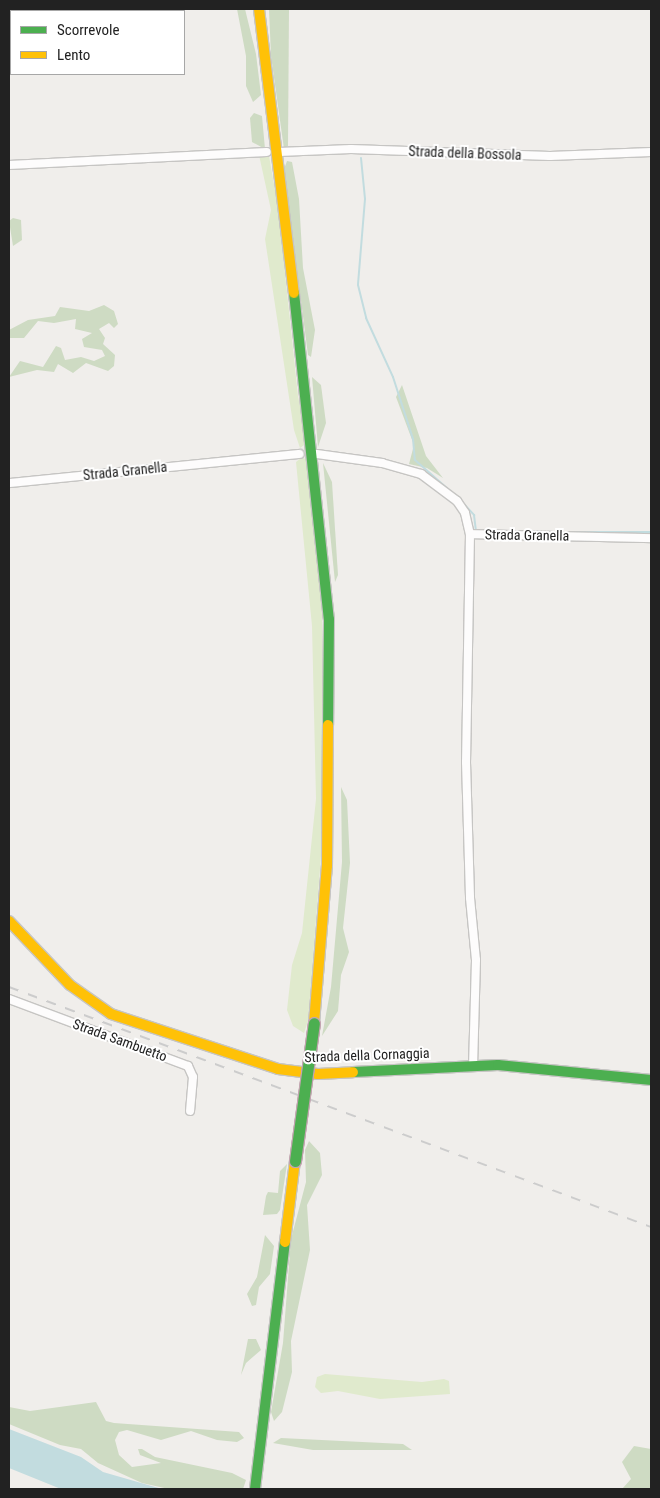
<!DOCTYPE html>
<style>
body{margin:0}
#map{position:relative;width:660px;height:1498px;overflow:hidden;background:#f0eeeb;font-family:"Roboto Condensed",sans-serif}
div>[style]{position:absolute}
.grass>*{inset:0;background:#e0eacd}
.forest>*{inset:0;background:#cedbc3}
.water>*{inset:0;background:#c2dcdf}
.stream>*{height:2px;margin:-1px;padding:0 1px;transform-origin:1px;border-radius:1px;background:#c2dcdf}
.roads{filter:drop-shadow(1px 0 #c6c5c3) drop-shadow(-1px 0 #c6c5c3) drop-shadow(0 1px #c6c5c3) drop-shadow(0 -1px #c6c5c3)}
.street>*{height:8px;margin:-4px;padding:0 4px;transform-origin:4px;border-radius:4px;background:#fdfcfc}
.fast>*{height:10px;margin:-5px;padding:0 5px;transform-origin:5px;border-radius:5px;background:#4caf50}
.slow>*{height:10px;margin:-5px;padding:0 5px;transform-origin:5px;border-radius:5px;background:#ffc107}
.rail>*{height:2px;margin-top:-1px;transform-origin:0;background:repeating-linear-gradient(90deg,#ccc 0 10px,transparent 0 20px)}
.bridges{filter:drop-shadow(1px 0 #c2a5b0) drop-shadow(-1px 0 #c2a5b0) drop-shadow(0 1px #c2a5b0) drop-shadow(0 -1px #c2a5b0)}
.fast-bridge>*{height:11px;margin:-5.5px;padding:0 5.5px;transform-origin:5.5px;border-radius:5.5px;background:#4caf50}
span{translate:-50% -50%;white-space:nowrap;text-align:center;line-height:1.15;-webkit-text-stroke:4px #fff;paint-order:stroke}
.street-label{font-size:14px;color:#222}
.frame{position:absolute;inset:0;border:10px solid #222;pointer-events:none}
.legend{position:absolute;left:10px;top:10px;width:175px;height:65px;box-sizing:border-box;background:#fff;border:1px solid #a7a7a7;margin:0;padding:6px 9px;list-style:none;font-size:15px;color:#222}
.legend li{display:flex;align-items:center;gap:10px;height:25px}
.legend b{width:25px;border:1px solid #a7a7a7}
</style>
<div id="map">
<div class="grass">
<i style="clip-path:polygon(259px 155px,269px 156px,278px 207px,298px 396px,307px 443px,300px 448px,294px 430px,265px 239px,271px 210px)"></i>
<i style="clip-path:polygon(301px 458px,309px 459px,322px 614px,323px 831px,308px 1021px,304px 1033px,293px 1026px,287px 1010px,292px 965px,302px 933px,316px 799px,312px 626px,296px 462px)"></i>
<i style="clip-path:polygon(325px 1374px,422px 1382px,444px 1379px,449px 1381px,450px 1394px,380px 1399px,338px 1391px,321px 1393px,315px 1387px,317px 1377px)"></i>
</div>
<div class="forest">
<i style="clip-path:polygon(237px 9px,245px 9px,256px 54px,261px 95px,253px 102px,246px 86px,246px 56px)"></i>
<i style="clip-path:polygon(269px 9px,289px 9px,288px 146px,284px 149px,271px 56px)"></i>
<i style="clip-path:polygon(254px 113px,262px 116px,265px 149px,252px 142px,250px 118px)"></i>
<i style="clip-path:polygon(287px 161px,292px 162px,299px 199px,303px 268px,315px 330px,311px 357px,308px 355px,284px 169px)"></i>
<i style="clip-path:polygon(13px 218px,21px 220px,22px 240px,13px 246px,9px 221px)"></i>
<i style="clip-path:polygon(104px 305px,114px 311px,118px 324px,114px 328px,109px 323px,99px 329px,105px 338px,103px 344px,115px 355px,114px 366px,108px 371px,86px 363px,73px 373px,58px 364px,54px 372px,37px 370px,9px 377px,20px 361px,43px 367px,56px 346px,61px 348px,65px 360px,81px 357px,94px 361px,105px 356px,102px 350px,84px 347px,82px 339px,92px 333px,75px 329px,76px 319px,54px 323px,38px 321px,24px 338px,9px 338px,9px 330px,28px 320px,55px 316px,60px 307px,89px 311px)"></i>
<i style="clip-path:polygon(312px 377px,321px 385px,326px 423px,318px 447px)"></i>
<i style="clip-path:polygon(402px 385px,426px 456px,443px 478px,427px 468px,409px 464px,414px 445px,396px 397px)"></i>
<i style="clip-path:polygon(323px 463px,332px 482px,338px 575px,335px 582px)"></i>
<i style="clip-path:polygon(341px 787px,347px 800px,350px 863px,343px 928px,349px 952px,341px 975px,338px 1011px,322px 1036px,331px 987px,342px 862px)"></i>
<i style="clip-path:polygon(309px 1141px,320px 1153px,322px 1175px,307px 1205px,310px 1250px,291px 1341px,292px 1372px,282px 1412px,274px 1421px,271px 1412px,283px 1343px,291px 1239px,306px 1182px,305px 1150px)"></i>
<i style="clip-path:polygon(287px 1164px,280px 1210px,277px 1214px,263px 1215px,266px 1196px,268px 1192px,278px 1193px,280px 1171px)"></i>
<i style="clip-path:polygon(265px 1235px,274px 1246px,270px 1274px,259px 1287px,256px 1305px,252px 1306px,247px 1294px,257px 1277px)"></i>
<i style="clip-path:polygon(248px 1339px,256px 1339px,261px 1350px,246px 1363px,241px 1375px)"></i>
<i style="clip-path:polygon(96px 1402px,106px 1421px,114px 1423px,239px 1432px,244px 1438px,237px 1442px,217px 1440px,191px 1431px,161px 1440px,127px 1430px,119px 1432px,115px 1440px,119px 1455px,132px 1467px,161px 1463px,140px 1455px,138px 1449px,142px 1449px,155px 1457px,232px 1473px,246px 1480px,243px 1489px,169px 1489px,142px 1483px,98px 1463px,81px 1449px,60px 1445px,9px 1424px,9px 1407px,30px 1411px)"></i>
<i style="clip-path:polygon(281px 1438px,403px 1444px,412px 1450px,313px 1450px,273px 1443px)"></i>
<i style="clip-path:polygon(634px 1446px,651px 1449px,651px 1489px,622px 1489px,631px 1479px,622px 1462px)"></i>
</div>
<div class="water">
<i style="clip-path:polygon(9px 1429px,81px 1457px,103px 1472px,162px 1489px,61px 1489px,9px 1468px)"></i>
</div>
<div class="stream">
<i style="left:361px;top:158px;width:41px;rotate:84.4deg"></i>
<i style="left:365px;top:199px;width:86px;rotate:94.7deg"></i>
<i style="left:358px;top:285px;width:34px;rotate:76deg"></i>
<i style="left:366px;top:318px;width:65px;rotate:65.4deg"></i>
<i style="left:393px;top:377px;width:65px;rotate:72.1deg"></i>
<i style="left:413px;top:439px;width:21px;rotate:85deg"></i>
<i style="left:415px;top:460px;width:56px;rotate:41.4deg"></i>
<i style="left:462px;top:502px;width:18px;rotate:47deg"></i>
<i style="left:474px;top:515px;width:17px;rotate:83deg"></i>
<i style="left:569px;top:532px;width:82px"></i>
</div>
<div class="roads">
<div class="street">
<i style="left:279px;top:152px;width:72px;rotate:-2.4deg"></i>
<i style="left:351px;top:149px;width:199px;rotate:2deg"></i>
<i style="left:550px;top:156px;width:101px;rotate:-2.3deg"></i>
<i style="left:9px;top:165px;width:258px;rotate:-2.9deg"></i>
<i style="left:317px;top:454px;width:66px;rotate:7.9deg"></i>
<i style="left:382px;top:463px;width:41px;rotate:15.8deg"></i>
<i style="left:421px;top:474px;width:45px;rotate:36.9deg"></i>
<i style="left:457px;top:501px;width:14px;rotate:56deg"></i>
<i style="left:465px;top:513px;width:22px;rotate:77deg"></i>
<i style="left:470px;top:534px;width:181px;rotate:1.3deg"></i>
<i style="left:9px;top:483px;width:292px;rotate:-5.7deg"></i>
<i style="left:470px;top:534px;width:228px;rotate:91deg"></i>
<i style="left:466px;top:762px;width:136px;rotate:88.3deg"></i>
<i style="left:470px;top:898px;width:62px;rotate:84.5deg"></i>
<i style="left:476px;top:960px;width:105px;rotate:91.6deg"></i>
<i style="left:9px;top:999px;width:191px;rotate:20.5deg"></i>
<i style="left:188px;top:1066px;width:12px;rotate:66deg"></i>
<i style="left:193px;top:1077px;width:34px;rotate:95deg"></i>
</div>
<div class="fast">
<i style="left:294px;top:293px;width:328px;rotate:83.9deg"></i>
<i style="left:329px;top:619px;width:106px;rotate:90.5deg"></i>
<i style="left:353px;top:1072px;width:145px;rotate:-2.8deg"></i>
<i style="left:498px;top:1065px;width:154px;rotate:5.6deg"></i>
<i style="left:255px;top:1489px;width:249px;rotate:-83.1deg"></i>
</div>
<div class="slow">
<i style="left:259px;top:9px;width:286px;rotate:83deg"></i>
<i style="left:9px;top:921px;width:88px;rotate:46.4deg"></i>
<i style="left:70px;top:985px;width:50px;rotate:35.3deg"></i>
<i style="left:111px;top:1014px;width:176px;rotate:18.2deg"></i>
<i style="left:278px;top:1069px;width:40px;rotate:7.1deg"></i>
<i style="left:318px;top:1074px;width:35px;rotate:-3deg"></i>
<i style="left:314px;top:1023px;width:158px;rotate:-85.3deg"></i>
<i style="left:327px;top:866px;width:141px;rotate:-89.6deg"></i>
<i style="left:285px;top:1242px;width:82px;rotate:-83deg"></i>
</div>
</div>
<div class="rail">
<i style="left:9px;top:987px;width:685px;rotate:20.5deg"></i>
</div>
<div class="bridges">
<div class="fast-bridge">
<i style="left:295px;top:1161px;width:139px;rotate:-82.2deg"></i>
</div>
</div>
<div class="street-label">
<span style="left:465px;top:153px;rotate:2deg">Strada della Bossola</span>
<span style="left:125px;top:471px;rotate:-6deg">Strada Granella</span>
<span style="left:527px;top:535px;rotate:1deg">Strada Granella</span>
<span style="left:120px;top:1040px;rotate:20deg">Strada Sambuetto</span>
<span style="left:367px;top:1055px;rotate:-2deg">Strada della Cornaggia</span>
</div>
<div class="frame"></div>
<ul class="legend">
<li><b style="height:6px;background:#4caf50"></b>Scorrevole</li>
<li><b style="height:6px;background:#ffc107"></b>Lento</li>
</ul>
</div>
